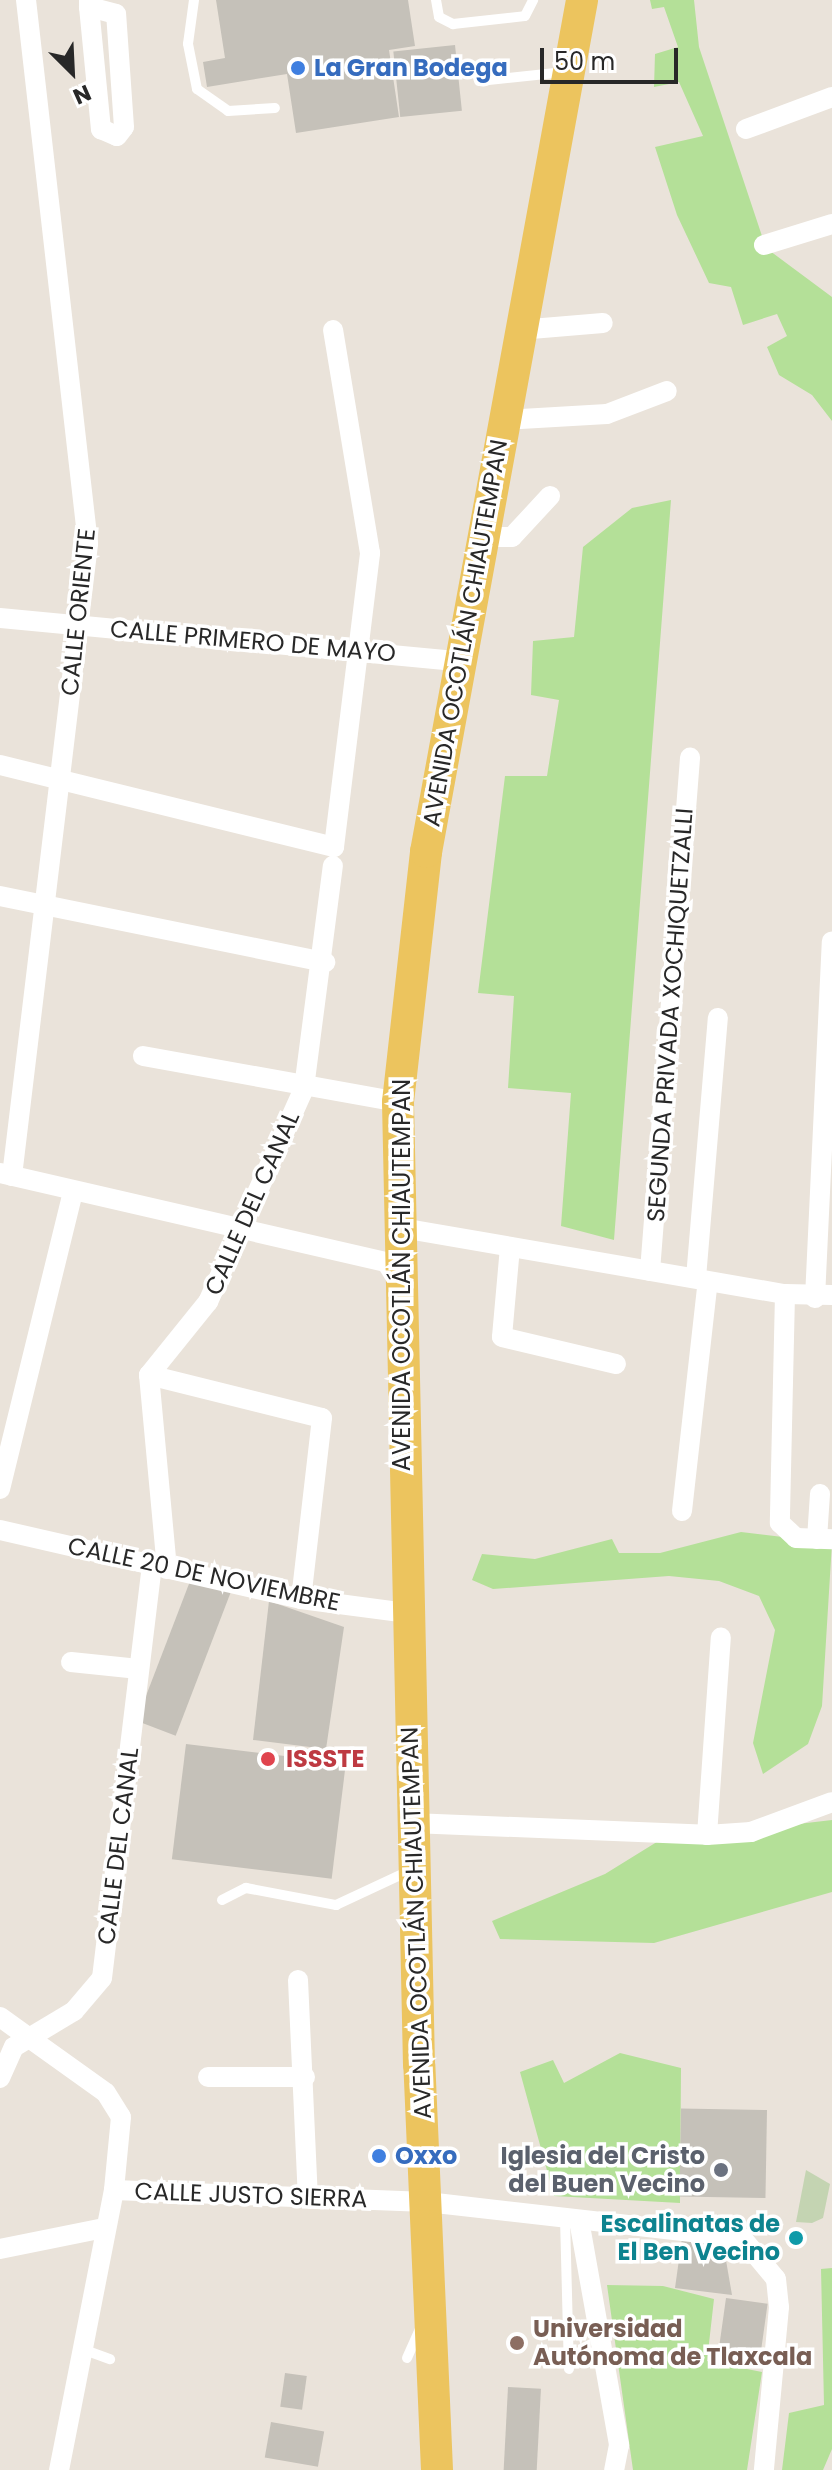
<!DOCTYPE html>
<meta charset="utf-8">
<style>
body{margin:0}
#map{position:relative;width:832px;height:2470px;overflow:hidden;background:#eae3da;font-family:Poppins,sans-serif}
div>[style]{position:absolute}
.green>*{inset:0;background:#b4e098}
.cemetery>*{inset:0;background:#c4d4b2}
.building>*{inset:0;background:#c5c1b9;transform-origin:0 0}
.lane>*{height:10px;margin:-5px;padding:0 5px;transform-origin:5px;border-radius:5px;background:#fff}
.street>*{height:20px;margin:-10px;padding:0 10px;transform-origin:10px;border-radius:10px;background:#fff}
.primary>*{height:32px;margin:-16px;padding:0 16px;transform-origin:16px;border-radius:16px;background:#ecc45e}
.dots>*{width:22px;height:22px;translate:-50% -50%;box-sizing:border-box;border:4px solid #fff;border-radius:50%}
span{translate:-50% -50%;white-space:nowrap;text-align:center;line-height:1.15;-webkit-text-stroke:7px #fff;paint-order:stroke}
.shop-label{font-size:24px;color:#366cbe;font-weight:700}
.left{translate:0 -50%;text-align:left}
.street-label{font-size:24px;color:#282828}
.health-label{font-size:24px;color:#be3a42;font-weight:700}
.worship-label{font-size:24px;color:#5b616d;font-weight:700}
.right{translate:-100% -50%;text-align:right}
.culture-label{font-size:24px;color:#0d838f;font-weight:700}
.education-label{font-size:24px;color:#785e54;font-weight:700}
.north{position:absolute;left:32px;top:32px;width:80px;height:80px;-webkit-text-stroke:6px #fff;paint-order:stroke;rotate:156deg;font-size:22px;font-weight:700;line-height:32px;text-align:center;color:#282828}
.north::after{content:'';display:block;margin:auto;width:28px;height:36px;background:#282828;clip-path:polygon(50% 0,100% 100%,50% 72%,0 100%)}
.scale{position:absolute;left:540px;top:48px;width:138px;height:36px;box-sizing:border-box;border:4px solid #282828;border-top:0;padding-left:10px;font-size:24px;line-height:28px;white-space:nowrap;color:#282828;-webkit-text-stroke:6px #fff;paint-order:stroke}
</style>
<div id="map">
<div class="green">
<i style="clip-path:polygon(650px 0,694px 0,699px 47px,766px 248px,832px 297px,832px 421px,812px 395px,779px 375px,767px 347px,787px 336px,777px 314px,743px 325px,731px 287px,709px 283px,677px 215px,655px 147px,703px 136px,679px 82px,654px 87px,655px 54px,678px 47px,664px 7px,652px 9px)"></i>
<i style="clip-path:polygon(671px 500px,614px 1240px,561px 1226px,571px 1093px,508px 1088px,514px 996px,478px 993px,505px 776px,547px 776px,559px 700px,531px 695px,533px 641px,574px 637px,583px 547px,632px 508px)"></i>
<i style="clip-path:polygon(741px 1532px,832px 1543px,822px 1706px,808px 1744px,763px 1774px,753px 1743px,775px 1630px,759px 1596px,719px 1581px,669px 1576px,493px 1589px,472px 1580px,482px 1554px,535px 1559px,612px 1539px,619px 1553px,660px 1553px)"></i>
<i style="clip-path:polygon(832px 1820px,832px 1892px,654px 1943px,500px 1939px,492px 1921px,605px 1874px,660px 1840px)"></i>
<i style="clip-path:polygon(620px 2053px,681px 2068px,680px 2203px,554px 2196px,520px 2072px,553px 2060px,564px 2083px)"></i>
<i style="clip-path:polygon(832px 2268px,832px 2449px,823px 2470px,782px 2470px,789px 2413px,824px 2405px,821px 2269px)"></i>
<i style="clip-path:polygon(607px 2285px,663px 2286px,714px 2299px,707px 2361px,762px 2372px,747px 2470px,633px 2470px)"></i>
</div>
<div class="cemetery">
<i style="clip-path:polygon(806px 2170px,830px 2184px,823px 2218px,812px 2223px,796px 2222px)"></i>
</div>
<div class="building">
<i style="clip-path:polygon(216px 0,408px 0,415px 46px,389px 50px,399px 117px,296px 133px,287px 74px,207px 87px,203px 62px,225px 58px)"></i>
<i style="left:455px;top:45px;width:66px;height:62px;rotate:84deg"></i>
<i style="left:192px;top:1576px;width:42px;height:155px;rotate:21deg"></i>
<i style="clip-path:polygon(269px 1601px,344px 1627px,326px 1749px,253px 1740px)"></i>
<i style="left:186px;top:1744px;width:161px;height:116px;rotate:7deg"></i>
<i style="left:767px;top:2110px;width:88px;height:86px;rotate:91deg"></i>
<i style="clip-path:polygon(682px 2238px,723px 2243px,732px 2295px,675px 2288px)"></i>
<i style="left:726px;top:2298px;width:42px;height:59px;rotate:8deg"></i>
<i style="left:285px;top:2373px;width:22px;height:34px;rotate:8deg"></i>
<i style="left:508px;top:2387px;width:33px;height:83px;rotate:3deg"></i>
<i style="left:271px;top:2422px;width:54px;height:36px;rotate:10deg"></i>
</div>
<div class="lane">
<i style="left:194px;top:0;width:44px;rotate:97.8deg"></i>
<i style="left:188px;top:44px;width:46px;rotate:78.7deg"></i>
<i style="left:197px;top:89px;width:38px;rotate:35deg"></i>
<i style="left:228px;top:111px;width:47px;rotate:-3.7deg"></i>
<i style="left:436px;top:0;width:17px;rotate:80deg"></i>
<i style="left:439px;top:17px;width:16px;rotate:27deg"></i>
<i style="left:453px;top:24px;width:72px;rotate:-6.3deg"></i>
<i style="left:525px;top:16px;width:18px;rotate:-63deg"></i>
<i style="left:479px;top:81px;width:86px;rotate:-6deg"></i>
<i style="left:222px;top:1900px;width:27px;rotate:-27deg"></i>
<i style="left:246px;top:1888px;width:92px;rotate:10.7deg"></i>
<i style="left:336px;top:1905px;width:81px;rotate:-25deg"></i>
<i style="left:565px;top:2218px;width:151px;rotate:88.5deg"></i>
<i style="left:82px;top:2349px;width:30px;rotate:20deg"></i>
<i style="left:407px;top:2358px;width:34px;rotate:-66deg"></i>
</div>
<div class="street">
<i style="left:89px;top:0;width:7px;rotate:90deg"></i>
<i style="left:89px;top:7px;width:123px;rotate:84.4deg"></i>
<i style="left:101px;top:129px;width:17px;rotate:24deg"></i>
<i style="left:117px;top:136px;width:11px;rotate:-52deg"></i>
<i style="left:124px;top:127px;width:113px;rotate:-94deg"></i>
<i style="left:116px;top:14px;width:28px;rotate:-165deg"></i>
<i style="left:746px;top:129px;width:92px;rotate:-20.4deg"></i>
<i style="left:764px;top:245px;width:71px;rotate:-17.2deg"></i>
<i style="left:519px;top:330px;width:84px;rotate:-4.8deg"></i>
<i style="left:502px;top:420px;width:105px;rotate:-3.3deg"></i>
<i style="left:607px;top:414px;width:64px;rotate:-21deg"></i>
<i style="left:480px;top:537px;width:32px"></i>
<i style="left:512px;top:537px;width:56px;rotate:-47.2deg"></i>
<i style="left:0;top:618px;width:460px;rotate:5.4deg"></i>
<i style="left:0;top:765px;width:344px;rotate:13.8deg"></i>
<i style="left:334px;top:847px;width:296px;rotate:-83deg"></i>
<i style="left:370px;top:553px;width:226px;rotate:-99.4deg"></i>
<i style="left:0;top:896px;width:332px;rotate:11.5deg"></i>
<i style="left:143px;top:1056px;width:259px;rotate:10.2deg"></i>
<i style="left:0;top:1173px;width:408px;rotate:13deg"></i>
<i style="left:12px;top:1176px;width:637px;rotate:-83.14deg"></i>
<i style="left:88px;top:544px;width:548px;rotate:-96.5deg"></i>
<i style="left:396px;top:1227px;width:395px;rotate:9.8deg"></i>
<i style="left:785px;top:1294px;width:47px;rotate:1.2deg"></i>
<i style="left:510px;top:1247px;width:90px;rotate:95.1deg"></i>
<i style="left:502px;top:1337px;width:117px;rotate:13.3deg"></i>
<i style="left:650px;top:1271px;width:515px;rotate:-85.54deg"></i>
<i style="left:696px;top:1278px;width:261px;rotate:-85.2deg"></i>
<i style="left:785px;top:1294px;width:229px;rotate:91.3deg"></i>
<i style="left:780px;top:1523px;width:22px;rotate:43deg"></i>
<i style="left:796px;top:1538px;width:36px;rotate:2deg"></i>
<i style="left:815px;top:1298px;width:357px;rotate:-87.3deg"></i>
<i style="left:149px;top:1375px;width:178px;rotate:14deg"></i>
<i style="left:322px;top:1418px;width:182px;rotate:96.6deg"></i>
<i style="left:0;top:1489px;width:307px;rotate:-76.2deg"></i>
<i style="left:682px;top:1511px;width:231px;rotate:-83.6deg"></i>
<i style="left:0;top:1530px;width:309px;rotate:12.9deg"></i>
<i style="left:301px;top:1599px;width:108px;rotate:7.5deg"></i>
<i style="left:817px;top:1539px;width:45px;rotate:-86.2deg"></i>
<i style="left:167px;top:1569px;width:195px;rotate:-95.3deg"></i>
<i style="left:149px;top:1375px;width:94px;rotate:-51.1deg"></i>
<i style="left:208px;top:1302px;width:235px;rotate:-65.8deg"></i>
<i style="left:304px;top:1088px;width:224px;rotate:-82.6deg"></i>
<i style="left:71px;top:1662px;width:68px;rotate:5.9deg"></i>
<i style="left:412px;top:1823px;width:295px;rotate:2.3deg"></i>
<i style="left:707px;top:1835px;width:44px;rotate:-3.9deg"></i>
<i style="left:751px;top:1832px;width:86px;rotate:-20.3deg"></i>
<i style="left:707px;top:1835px;width:198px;rotate:-86deg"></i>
<i style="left:298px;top:1980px;width:218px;rotate:87.4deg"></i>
<i style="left:0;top:2017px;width:130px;rotate:35.6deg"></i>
<i style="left:106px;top:2093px;width:28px;rotate:58deg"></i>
<i style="left:121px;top:2117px;width:73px;rotate:95.5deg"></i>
<i style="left:114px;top:2190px;width:285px;rotate:101.1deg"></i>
<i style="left:208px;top:2077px;width:97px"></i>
<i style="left:0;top:2078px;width:34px;rotate:-66deg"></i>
<i style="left:14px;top:2047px;width:70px;rotate:-31deg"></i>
<i style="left:74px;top:2011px;width:43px;rotate:-49.7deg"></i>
<i style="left:102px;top:1978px;width:415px;rotate:-83.1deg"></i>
<i style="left:114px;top:2190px;width:313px;rotate:2.2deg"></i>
<i style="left:427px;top:2202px;width:317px;rotate:6.5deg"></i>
<i style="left:742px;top:2238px;width:53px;rotate:50.3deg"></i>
<i style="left:776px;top:2279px;width:28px;rotate:84deg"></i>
<i style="left:779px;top:2307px;width:164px;rotate:95.3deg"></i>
<i style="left:579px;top:2220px;width:229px;rotate:79.9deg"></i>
<i style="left:619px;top:2445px;width:25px;rotate:101deg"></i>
<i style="left:0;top:2249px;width:106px;rotate:-11.4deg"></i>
</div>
<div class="primary">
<i style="left:437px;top:2470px;width:405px;rotate:-92.5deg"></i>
<i style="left:419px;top:2065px;width:963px;rotate:-91.25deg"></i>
<i style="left:398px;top:1102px;width:252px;rotate:-83.6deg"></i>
<i style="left:426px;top:852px;width:866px;rotate:-79.62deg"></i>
</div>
<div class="dots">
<i style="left:298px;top:68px;background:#3f7fe0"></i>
<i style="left:268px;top:1759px;background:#e0444e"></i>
<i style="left:379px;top:2156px;background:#3f7fe0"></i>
<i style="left:721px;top:2170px;background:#6b7280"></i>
<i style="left:796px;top:2238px;background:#0f9aa8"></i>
<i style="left:517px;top:2343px;background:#8d6e63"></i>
</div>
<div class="shop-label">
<span class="left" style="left:314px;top:68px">La Gran Bodega</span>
<span class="left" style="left:395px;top:2156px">Oxxo</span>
</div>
<div class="street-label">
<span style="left:78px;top:612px;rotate:-84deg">CALLE ORIENTE</span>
<span style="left:465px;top:633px;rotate:-80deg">AVENIDA OCOTLÁN CHIAUTEMPAN</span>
<span style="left:253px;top:641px;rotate:5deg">CALLE PRIMERO DE MAYO</span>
<span style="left:670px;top:1015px;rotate:-86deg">SEGUNDA PRIVADA XOCHIQUETZALLI</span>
<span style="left:252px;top:1203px;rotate:-66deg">CALLE DEL CANAL</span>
<span style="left:402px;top:1275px;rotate:-90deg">AVENIDA OCOTLÁN CHIAUTEMPAN</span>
<span style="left:204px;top:1574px;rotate:12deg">CALLE 20 DE NOVIEMBRE</span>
<span style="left:118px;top:1846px;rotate:-83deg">CALLE DEL CANAL</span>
<span style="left:416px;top:1923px;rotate:-92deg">AVENIDA OCOTLÁN CHIAUTEMPAN</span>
<span style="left:251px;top:2195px;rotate:2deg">CALLE JUSTO SIERRA</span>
</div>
<div class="health-label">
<span class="left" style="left:286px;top:1759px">ISSSTE</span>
</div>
<div class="worship-label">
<span class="right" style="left:705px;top:2170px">Iglesia del Cristo<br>del Buen Vecino</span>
</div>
<div class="culture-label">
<span class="right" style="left:780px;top:2238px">Escalinatas de<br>El Ben Vecino</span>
</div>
<div class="education-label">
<span class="left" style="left:533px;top:2343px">Universidad<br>Autónoma de Tlaxcala</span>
</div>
<div class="north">N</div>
<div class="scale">50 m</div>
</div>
